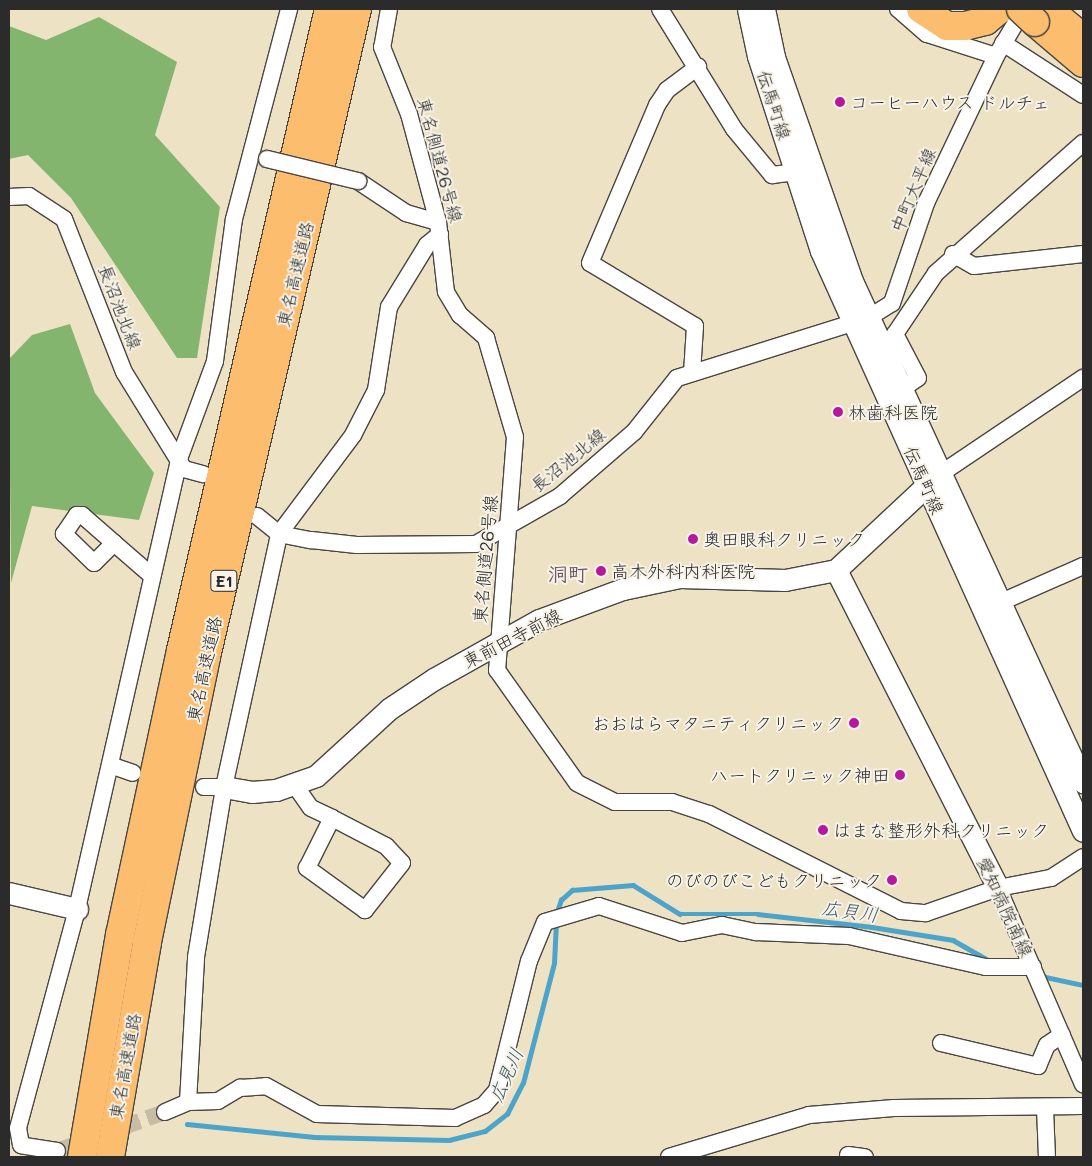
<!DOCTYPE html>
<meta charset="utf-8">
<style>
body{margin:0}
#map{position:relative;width:1092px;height:1166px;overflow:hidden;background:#eee2c4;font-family:Mali,"Klee One",sans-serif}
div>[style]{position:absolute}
.forest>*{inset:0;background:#84b56e}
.stream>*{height:4.5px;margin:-2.25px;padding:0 2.25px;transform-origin:2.25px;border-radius:2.25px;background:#4da4ca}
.minor-tunnel>*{height:16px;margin-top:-8px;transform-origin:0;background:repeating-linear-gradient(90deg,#c7bda5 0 16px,transparent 0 24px)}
.roads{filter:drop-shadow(1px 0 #484642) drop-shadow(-1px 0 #484642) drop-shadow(0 1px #484642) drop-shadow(0 -1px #484642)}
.minor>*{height:16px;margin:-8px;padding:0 8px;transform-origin:8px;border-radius:8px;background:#fff}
.tertiary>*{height:21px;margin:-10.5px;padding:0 10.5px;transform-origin:10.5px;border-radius:10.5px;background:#fff}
.motorway>*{height:28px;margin:-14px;padding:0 14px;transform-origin:14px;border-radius:14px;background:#fcbd6f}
.bridges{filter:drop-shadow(1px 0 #484642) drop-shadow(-1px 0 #484642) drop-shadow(0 1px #484642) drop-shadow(0 -1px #484642)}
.minor-bridge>*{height:16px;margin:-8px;padding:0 8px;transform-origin:8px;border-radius:8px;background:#fff}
.motorway-bridge>*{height:28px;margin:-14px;padding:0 14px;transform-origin:14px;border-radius:14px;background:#fcbd6f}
.dots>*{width:14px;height:14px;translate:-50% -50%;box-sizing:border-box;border:2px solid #f7f3e8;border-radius:50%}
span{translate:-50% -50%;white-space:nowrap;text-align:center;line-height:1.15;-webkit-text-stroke:4px #f7f3e8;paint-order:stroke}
.shield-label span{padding:1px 4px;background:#f7f3e8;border:1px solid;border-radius:4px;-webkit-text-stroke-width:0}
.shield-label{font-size:16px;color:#2b2b2b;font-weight:700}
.poi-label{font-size:18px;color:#2b2b2b}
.left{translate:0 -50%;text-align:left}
.right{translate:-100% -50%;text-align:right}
.street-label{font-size:18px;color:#2b2b2b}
.water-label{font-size:19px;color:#395b6b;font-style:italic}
.quarter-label{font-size:20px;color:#6d5762;font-weight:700}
.frame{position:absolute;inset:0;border:10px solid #2b2b2b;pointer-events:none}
</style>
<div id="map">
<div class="forest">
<i style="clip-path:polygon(99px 17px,177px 62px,155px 135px,220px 207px,197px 358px,177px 358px,71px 198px,28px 155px,9px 159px,9px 26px,46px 40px)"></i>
<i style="clip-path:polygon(70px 324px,95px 393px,154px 473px,139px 520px,32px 506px,11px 583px,9px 359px,32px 335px)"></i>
</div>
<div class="stream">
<i style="left:556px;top:915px;width:16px;rotate:-72deg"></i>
<i style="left:561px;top:900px;width:15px;rotate:-42deg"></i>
<i style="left:572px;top:890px;width:61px;rotate:-4.7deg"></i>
<i style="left:633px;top:885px;width:55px;rotate:31.7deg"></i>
<i style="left:680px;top:914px;width:78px"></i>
<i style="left:758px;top:914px;width:115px;rotate:6.5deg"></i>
<i style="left:872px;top:927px;width:82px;rotate:9.1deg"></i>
<i style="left:953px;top:940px;width:43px;rotate:29.6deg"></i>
<i style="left:1041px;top:976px;width:43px;rotate:12.1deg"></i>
<i style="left:187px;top:1124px;width:128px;rotate:5.8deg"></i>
<i style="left:314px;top:1137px;width:135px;rotate:1.3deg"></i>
<i style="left:449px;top:1140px;width:37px;rotate:-14deg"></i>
<i style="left:485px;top:1131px;width:28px;rotate:-38deg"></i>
<i style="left:507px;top:1114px;width:35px;rotate:-63deg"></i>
<i style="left:523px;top:1083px;width:124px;rotate:-75.5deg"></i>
<i style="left:554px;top:963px;width:41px;rotate:-87.2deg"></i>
</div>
<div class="minor-tunnel">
<i style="left:57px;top:1151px;width:115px;rotate:-19.9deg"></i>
</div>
<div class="roads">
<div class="minor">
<i style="left:389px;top:9px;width:39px;rotate:100deg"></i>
<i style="left:382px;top:47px;width:72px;rotate:68.1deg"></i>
<i style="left:409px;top:114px;width:112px;rotate:75deg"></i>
<i style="left:438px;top:222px;width:70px;rotate:83.5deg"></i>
<i style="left:446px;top:292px;width:27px;rotate:59deg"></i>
<i style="left:460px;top:315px;width:35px;rotate:41deg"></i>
<i style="left:486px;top:338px;width:103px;rotate:73.7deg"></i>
<i style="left:515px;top:437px;width:234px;rotate:94.4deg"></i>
<i style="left:497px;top:670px;width:138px;rotate:54.7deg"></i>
<i style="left:577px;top:783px;width:42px;rotate:26.6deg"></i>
<i style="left:615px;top:802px;width:57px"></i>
<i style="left:672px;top:802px;width:39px;rotate:18deg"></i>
<i style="left:709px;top:814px;width:215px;rotate:26.8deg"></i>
<i style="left:901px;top:911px;width:25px;rotate:5deg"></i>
<i style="left:926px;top:913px;width:76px;rotate:-19.1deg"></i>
<i style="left:998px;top:888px;width:54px;rotate:-10.7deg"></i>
<i style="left:1051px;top:878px;width:38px;rotate:-33deg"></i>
<i style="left:660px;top:9px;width:141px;rotate:58.3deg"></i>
<i style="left:734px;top:129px;width:60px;rotate:50.4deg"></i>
<i style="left:772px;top:175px;width:35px;rotate:-7deg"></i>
<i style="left:898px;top:9px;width:38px;rotate:41deg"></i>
<i style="left:927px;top:34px;width:72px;rotate:17.7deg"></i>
<i style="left:1003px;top:43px;width:95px;rotate:33deg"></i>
<i style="left:358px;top:181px;width:58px;rotate:33.7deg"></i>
<i style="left:406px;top:213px;width:33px;rotate:16deg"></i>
<i style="left:9px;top:197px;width:20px;rotate:-3deg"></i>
<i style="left:29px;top:196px;width:42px;rotate:33.3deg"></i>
<i style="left:64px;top:219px;width:164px;rotate:68.6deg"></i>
<i style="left:124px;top:372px;width:114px;rotate:58.3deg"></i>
<i style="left:184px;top:469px;width:20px;rotate:15deg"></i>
<i style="left:953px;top:254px;width:24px;rotate:30deg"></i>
<i style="left:974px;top:266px;width:110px;rotate:-6.3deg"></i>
<i style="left:692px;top:373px;width:47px;rotate:-86.3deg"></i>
<i style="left:695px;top:326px;width:122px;rotate:-149deg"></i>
<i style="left:590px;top:263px;width:172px;rotate:-67deg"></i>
<i style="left:657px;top:105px;width:18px;rotate:-56deg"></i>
<i style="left:667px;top:90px;width:39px;rotate:-37deg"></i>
<i style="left:902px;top:389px;width:19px;rotate:-35deg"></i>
<i style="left:918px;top:378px;width:50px;rotate:-117.6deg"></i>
<i style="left:895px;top:334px;width:73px;rotate:-56.1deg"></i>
<i style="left:936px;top:273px;width:196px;rotate:-41.5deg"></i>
<i style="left:933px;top:479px;width:181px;rotate:-34deg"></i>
<i style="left:257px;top:516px;width:28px;rotate:39deg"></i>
<i style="left:279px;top:534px;width:33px;rotate:11deg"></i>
<i style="left:311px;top:540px;width:46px;rotate:6.2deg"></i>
<i style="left:357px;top:545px;width:119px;rotate:-0.5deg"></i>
<i style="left:476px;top:544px;width:97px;rotate:-29.7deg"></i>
<i style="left:560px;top:496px;width:98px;rotate:-40.9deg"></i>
<i style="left:634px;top:432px;width:69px;rotate:-51.5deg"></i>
<i style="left:677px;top:378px;width:200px;rotate:-17.4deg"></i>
<i style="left:868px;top:318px;width:28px;rotate:-32deg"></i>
<i style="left:892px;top:303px;width:106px;rotate:-71.2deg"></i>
<i style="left:926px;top:203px;width:163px;rotate:-64.5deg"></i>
<i style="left:996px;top:56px;width:55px;rotate:-59.2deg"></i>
<i style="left:114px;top:543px;width:28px;rotate:135deg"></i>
<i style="left:94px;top:563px;width:42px;rotate:-136deg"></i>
<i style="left:64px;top:534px;width:23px;rotate:-56deg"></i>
<i style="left:77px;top:515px;width:5px"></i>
<i style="left:82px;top:515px;width:43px;rotate:41.2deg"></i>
<i style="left:114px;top:543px;width:50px;rotate:41deg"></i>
<i style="left:999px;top:603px;width:92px;rotate:-23.8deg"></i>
<i style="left:110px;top:765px;width:24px;rotate:19deg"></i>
<i style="left:294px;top:784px;width:29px;rotate:55deg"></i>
<i style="left:311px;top:808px;width:23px;rotate:25deg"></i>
<i style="left:332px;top:818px;width:61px;rotate:27.4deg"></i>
<i style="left:386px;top:846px;width:23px;rotate:47deg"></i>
<i style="left:402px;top:863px;width:60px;rotate:128.2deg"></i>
<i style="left:365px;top:910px;width:72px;rotate:-144.1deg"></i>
<i style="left:307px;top:868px;width:56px;rotate:-63.4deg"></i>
<i style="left:204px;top:787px;width:20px"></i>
<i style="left:998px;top:888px;width:214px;rotate:66.6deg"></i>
<i style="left:941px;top:1043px;width:100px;rotate:13.3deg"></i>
<i style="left:1038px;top:1066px;width:23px;rotate:-67deg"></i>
<i style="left:1047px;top:1045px;width:18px;rotate:-34deg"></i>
<i style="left:188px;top:1102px;width:30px;rotate:-2deg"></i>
<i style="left:218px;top:1101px;width:26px;rotate:-31deg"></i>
<i style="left:240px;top:1088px;width:26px;rotate:-4deg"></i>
<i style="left:266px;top:1086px;width:58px;rotate:28.8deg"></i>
<i style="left:317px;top:1114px;width:138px;rotate:1.7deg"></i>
<i style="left:455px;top:1118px;width:32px;rotate:-24deg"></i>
<i style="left:484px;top:1105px;width:20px;rotate:-49deg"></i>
<i style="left:497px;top:1090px;width:133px;rotate:-76.1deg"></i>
<i style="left:529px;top:961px;width:42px;rotate:-67.7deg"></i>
<i style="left:545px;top:922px;width:56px;rotate:-16.5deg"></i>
<i style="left:599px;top:906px;width:87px;rotate:18deg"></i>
<i style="left:682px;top:933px;width:41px;rotate:-11.3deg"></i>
<i style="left:722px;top:925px;width:35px;rotate:12deg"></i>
<i style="left:756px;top:932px;width:93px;rotate:2.5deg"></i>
<i style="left:849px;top:936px;width:140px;rotate:12.8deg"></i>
<i style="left:986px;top:967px;width:47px"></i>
<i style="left:1045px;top:1108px;width:49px;rotate:87.7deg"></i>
<i style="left:165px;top:1112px;width:25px;rotate:-23deg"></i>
<i style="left:188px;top:1102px;width:145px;rotate:-86.8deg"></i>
<i style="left:196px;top:957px;width:172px;rotate:-80.6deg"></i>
<i style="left:224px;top:787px;width:259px;rotate:-77.7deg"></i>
<i style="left:279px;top:534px;width:124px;rotate:-53.2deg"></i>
<i style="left:353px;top:435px;width:51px;rotate:-62.9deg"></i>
<i style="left:376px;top:390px;width:84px;rotate:-81.1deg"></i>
<i style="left:389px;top:307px;width:73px;rotate:-58.5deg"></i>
<i style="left:427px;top:245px;width:17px;rotate:-40deg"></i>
<i style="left:57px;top:1151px;width:36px;rotate:-171deg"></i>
<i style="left:21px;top:1145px;width:17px;rotate:-100deg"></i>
<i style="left:18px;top:1128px;width:227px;rotate:-74.9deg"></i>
<i style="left:77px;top:909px;width:461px;rotate:-77.2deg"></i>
<i style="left:179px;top:459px;width:104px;rotate:-69.8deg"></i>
<i style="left:215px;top:361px;width:143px;rotate:-82.4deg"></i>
<i style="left:234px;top:219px;width:217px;rotate:-75.3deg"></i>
<i style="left:848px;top:1155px;width:17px;rotate:7deg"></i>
<i style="left:669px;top:1157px;width:146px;rotate:-16.7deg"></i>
<i style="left:809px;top:1115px;width:85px;rotate:-4.7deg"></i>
<i style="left:894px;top:1108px;width:189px;rotate:-0.6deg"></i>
</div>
<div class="tertiary">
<i style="left:748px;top:9px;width:48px;rotate:78deg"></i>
<i style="left:758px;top:56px;width:205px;rotate:72.1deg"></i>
<i style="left:821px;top:251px;width:636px;rotate:65.69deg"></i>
<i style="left:764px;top:9px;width:49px;rotate:78.2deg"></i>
<i style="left:774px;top:57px;width:237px;rotate:70.8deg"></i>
<i style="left:852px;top:281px;width:552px;rotate:65.25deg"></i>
<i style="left:926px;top:486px;width:123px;rotate:137deg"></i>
<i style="left:836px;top:570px;width:357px;rotate:63deg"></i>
<i style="left:224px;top:787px;width:28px;rotate:10deg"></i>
<i style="left:252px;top:792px;width:24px;rotate:-5deg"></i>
<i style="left:276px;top:790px;width:42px;rotate:-19.3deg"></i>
<i style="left:316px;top:776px;width:99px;rotate:-42.5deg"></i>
<i style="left:389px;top:709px;width:54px;rotate:-33.7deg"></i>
<i style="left:434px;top:679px;width:120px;rotate:-29.3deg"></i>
<i style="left:539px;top:620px;width:90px;rotate:-20.3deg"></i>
<i style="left:623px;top:589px;width:58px;rotate:-11.9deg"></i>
<i style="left:680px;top:577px;width:105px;rotate:1.6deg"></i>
<i style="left:785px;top:580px;width:52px;rotate:-11.1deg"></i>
<i style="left:9px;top:893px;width:70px;rotate:13.2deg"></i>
</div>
<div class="motorway">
<i style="left:921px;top:9px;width:31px;rotate:33deg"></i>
<i style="left:947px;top:26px;width:18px"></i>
<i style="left:965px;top:26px;width:21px;rotate:-14deg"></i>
<i style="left:985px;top:21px;width:19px;rotate:-39deg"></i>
<i style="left:1048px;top:9px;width:45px;rotate:39.6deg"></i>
<i style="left:1035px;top:22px;width:63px;rotate:40.5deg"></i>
<i style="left:82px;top:1157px;width:225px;rotate:-80.3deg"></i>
<i style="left:120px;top:935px;width:291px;rotate:-77.9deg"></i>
<i style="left:181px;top:650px;width:658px;rotate:-77deg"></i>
<i style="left:110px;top:1157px;width:218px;rotate:-80.2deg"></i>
<i style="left:147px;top:942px;width:291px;rotate:-78.3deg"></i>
<i style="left:206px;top:657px;width:665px;rotate:-76.88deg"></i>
</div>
</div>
<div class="bridges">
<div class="minor-bridge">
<i style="left:267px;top:159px;width:94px;rotate:13.6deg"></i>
</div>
<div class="motorway-bridge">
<i style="left:1021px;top:9px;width:19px;rotate:43deg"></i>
</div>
</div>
<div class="dots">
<i style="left:840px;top:102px;background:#b5179e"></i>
<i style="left:838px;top:412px;background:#b5179e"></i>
<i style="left:693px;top:539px;background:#b5179e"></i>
<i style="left:601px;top:571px;background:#b5179e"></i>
<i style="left:854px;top:723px;background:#b5179e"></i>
<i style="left:900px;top:775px;background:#b5179e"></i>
<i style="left:823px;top:830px;background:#b5179e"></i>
<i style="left:892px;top:880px;background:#b5179e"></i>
</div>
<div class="shield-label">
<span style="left:224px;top:581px">E1</span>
</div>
<div class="poi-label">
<span class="left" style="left:850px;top:102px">コーヒーハウス ドルチェ</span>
<span class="left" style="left:848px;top:412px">林歯科医院</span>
<span class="left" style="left:703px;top:539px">奥田眼科クリニック</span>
<span class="left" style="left:611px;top:571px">高木外科内科医院</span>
<span class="right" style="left:844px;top:723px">おおはらマタニティクリニック</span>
<span class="right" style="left:890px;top:775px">ハートクリニック神田</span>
<span class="left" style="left:833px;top:830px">はまな整形外科クリニック</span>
<span class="right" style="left:882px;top:880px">のびのびこどもクリニック</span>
</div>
<div class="street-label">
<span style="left:774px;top:105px;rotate:72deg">伝馬町線</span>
<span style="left:440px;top:160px;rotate:75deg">東名側道26号線</span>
<span style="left:913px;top:190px;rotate:-67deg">中町大平線</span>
<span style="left:295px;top:274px;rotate:-77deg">東名高速道路</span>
<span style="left:120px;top:307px;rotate:69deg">長沼池北線</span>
<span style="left:568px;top:460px;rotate:-39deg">長沼池北線</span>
<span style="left:924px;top:480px;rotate:66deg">伝馬町線</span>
<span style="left:485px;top:559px;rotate:-85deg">東名側道26号線</span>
<span style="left:512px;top:638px;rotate:-27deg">東前田寺前線</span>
<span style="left:204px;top:669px;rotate:-78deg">東名高速道路</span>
<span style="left:1005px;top:907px;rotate:65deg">愛知病院南線</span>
<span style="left:125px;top:1066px;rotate:-80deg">東名高速道路</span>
</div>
<div class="water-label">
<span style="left:850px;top:911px;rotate:8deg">広貝川</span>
<span style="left:506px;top:1075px;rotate:-66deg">広見川</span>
</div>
<div class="quarter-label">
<span style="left:568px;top:573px">洞町</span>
</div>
<div class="frame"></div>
</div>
